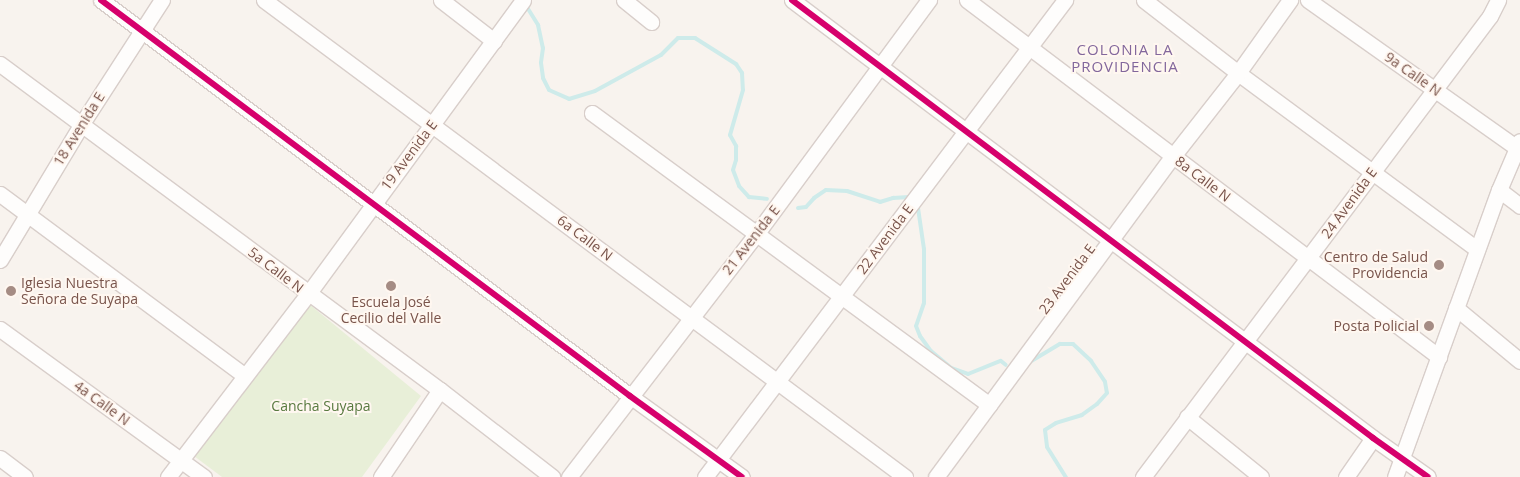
<!DOCTYPE html>
<meta charset="utf-8">
<style>
body{margin:0}
#map{position:relative;width:1520px;height:477px;overflow:hidden;background:#f8f3ee;font-family:"Open Sans",sans-serif}
div>[style]{position:absolute}
.green>*{inset:0;background:#e8efd8}
.stream>*{height:4px;margin:-2px;padding:0 2px;transform-origin:2px;border-radius:2px;background:#ceebea}
.roads{filter:drop-shadow(1px 0 #d8ceca) drop-shadow(-1px 0 #d8ceca) drop-shadow(0 1px #d8ceca) drop-shadow(0 -1px #d8ceca)}
.minor>*{height:15px;margin:-7.5px;padding:0 7.5px;transform-origin:7.5px;border-radius:7.5px;background:#fefdfc}
.cycleway>*{height:6px;margin:-3px;padding:0 3px;transform-origin:3px;border-radius:3px;background:#d6006c}
.dots>*{width:14px;height:14px;translate:-50% -50%;box-sizing:border-box;border:2px solid #fff7f0;border-radius:50%}
span{translate:-50% -50%;white-space:nowrap;text-align:center;line-height:1.15;-webkit-text-stroke:4px #fff7f0;paint-order:stroke}
.street-label{font-size:14px;color:#79544b}
.poi-label{font-size:14px;color:#79544b}
.right{translate:-100% -50%;text-align:right}
.left{translate:0 -50%;text-align:left}
.park-label{font-size:14px;color:#597a40}
.neighbourhood-label{font-size:15px;color:#82679c;letter-spacing:1px}
</style>
<div id="map">
<div class="green">
<i style="clip-path:polygon(309px 304px,421px 396px,362px 477px,222px 477px,194px 456px)"></i>
</div>
<div class="stream">
<i style="left:525px;top:4px;width:25px;rotate:58deg"></i>
<i style="left:538px;top:25px;width:24px;rotate:78deg"></i>
<i style="left:543px;top:48px;width:15px;rotate:98deg"></i>
<i style="left:541px;top:63px;width:15px;rotate:82deg"></i>
<i style="left:543px;top:78px;width:13px;rotate:63deg"></i>
<i style="left:549px;top:90px;width:22px;rotate:24deg"></i>
<i style="left:569px;top:99px;width:27px;rotate:-17deg"></i>
<i style="left:595px;top:91px;width:75px;rotate:-28.6deg"></i>
<i style="left:661px;top:55px;width:24px;rotate:-45deg"></i>
<i style="left:678px;top:38px;width:17px"></i>
<i style="left:695px;top:38px;width:49px;rotate:32.4deg"></i>
<i style="left:736px;top:64px;width:11px;rotate:56deg"></i>
<i style="left:742px;top:73px;width:17px;rotate:87deg"></i>
<i style="left:743px;top:90px;width:47px;rotate:106.1deg"></i>
<i style="left:730px;top:135px;width:13px;rotate:61deg"></i>
<i style="left:736px;top:146px;width:14px;rotate:90deg"></i>
<i style="left:736px;top:160px;width:10px;rotate:107deg"></i>
<i style="left:733px;top:170px;width:17px;rotate:69deg"></i>
<i style="left:739px;top:186px;width:15px;rotate:48deg"></i>
<i style="left:749px;top:197px;width:18px;rotate:6deg"></i>
<i style="left:798px;top:208px;width:8px;rotate:-7deg"></i>
<i style="left:806px;top:207px;width:12px;rotate:-48deg"></i>
<i style="left:814px;top:198px;width:14px;rotate:-34deg"></i>
<i style="left:826px;top:190px;width:21px;rotate:3deg"></i>
<i style="left:847px;top:191px;width:35px;rotate:18deg"></i>
<i style="left:880px;top:202px;width:14px;rotate:-17deg"></i>
<i style="left:893px;top:198px;width:16px;rotate:-4deg"></i>
<i style="left:918px;top:208px;width:41px;rotate:81.7deg"></i>
<i style="left:924px;top:249px;width:54px;rotate:90deg"></i>
<i style="left:924px;top:303px;width:24px;rotate:109deg"></i>
<i style="left:916px;top:326px;width:11px;rotate:68deg"></i>
<i style="left:920px;top:336px;width:19px;rotate:54deg"></i>
<i style="left:931px;top:351px;width:26px;rotate:40deg"></i>
<i style="left:951px;top:368px;width:18px;rotate:19deg"></i>
<i style="left:968px;top:374px;width:35px;rotate:-22deg"></i>
<i style="left:1001px;top:361px;width:6px;rotate:39deg"></i>
<i style="left:1028px;top:363px;width:37px;rotate:-31deg"></i>
<i style="left:1060px;top:344px;width:13px"></i>
<i style="left:1073px;top:344px;width:25px;rotate:43deg"></i>
<i style="left:1091px;top:361px;width:25px;rotate:56deg"></i>
<i style="left:1105px;top:382px;width:11px;rotate:80deg"></i>
<i style="left:1107px;top:393px;width:15px;rotate:132deg"></i>
<i style="left:1097px;top:404px;width:19px;rotate:144deg"></i>
<i style="left:1082px;top:415px;width:27px;rotate:163deg"></i>
<i style="left:1056px;top:423px;width:13px;rotate:148deg"></i>
<i style="left:1045px;top:430px;width:17px;rotate:83deg"></i>
<i style="left:1047px;top:447px;width:36px;rotate:58deg"></i>
</div>
<div class="roads">
<div class="minor">
<i style="left:101px;top:0;width:661px;rotate:36.82deg"></i>
<i style="left:630px;top:396px;width:138px;rotate:35.9deg"></i>
<i style="left:264px;top:0;width:799px;rotate:36.65deg"></i>
<i style="left:441px;top:0;width:67px;rotate:37.7deg"></i>
<i style="left:624px;top:0;width:35px;rotate:39deg"></i>
<i style="left:792px;top:0;width:728px;rotate:37.01deg"></i>
<i style="left:1373px;top:438px;width:67px;rotate:35.3deg"></i>
<i style="left:967px;top:0;width:592px;rotate:37.1deg"></i>
<i style="left:1144px;top:0;width:119px;rotate:37.8deg"></i>
<i style="left:1238px;top:73px;width:297px;rotate:36.4deg"></i>
<i style="left:1308px;top:0;width:256px;rotate:35.3deg"></i>
<i style="left:0;top:64px;width:548px;rotate:36.54deg"></i>
<i style="left:440px;top:390px;width:142px;rotate:37.8deg"></i>
<i style="left:592px;top:113px;width:493px;rotate:36.3deg"></i>
<i style="left:1499px;top:190px;width:26px;rotate:37deg"></i>
<i style="left:0;top:194px;width:305px;rotate:36.6deg"></i>
<i style="left:0;top:260px;width:157px;rotate:-59deg"></i>
<i style="left:81px;top:125px;width:149px;rotate:-57.1deg"></i>
<i style="left:1456px;top:308px;width:83px;rotate:39.6deg"></i>
<i style="left:0;top:329px;width:252px;rotate:36deg"></i>
<i style="left:1187px;top:417px;width:95px;rotate:39deg"></i>
<i style="left:0;top:458px;width:31px;rotate:37deg"></i>
<i style="left:168px;top:477px;width:230px;rotate:-52.6deg"></i>
<i style="left:308px;top:294px;width:364px;rotate:-53.8deg"></i>
<i style="left:381px;top:477px;width:105px;rotate:-55.9deg"></i>
<i style="left:569px;top:477px;width:308px;rotate:-52.4deg"></i>
<i style="left:757px;top:233px;width:290px;rotate:-53.6deg"></i>
<i style="left:705px;top:477px;width:598px;rotate:-52.96deg"></i>
<i style="left:936px;top:477px;width:399px;rotate:-53.6deg"></i>
<i style="left:1173px;top:156px;width:105px;rotate:-51.9deg"></i>
<i style="left:1238px;top:73px;width:90px;rotate:-54.5deg"></i>
<i style="left:1143px;top:477px;width:577px;rotate:-53.03deg"></i>
<i style="left:1490px;top:16px;width:18px;rotate:-63deg"></i>
<i style="left:1346px;top:477px;width:47px;rotate:-55.3deg"></i>
<i style="left:1395px;top:477px;width:305px;rotate:-70.1deg"></i>
<i style="left:1499px;top:190px;width:53px;rotate:-66.8deg"></i>
</div>
</div>
<div class="cycleway">
<i style="left:101px;top:0;width:661px;rotate:36.82deg"></i>
<i style="left:630px;top:396px;width:138px;rotate:35.9deg"></i>
<i style="left:792px;top:0;width:728px;rotate:37.01deg"></i>
<i style="left:1373px;top:438px;width:67px;rotate:35.3deg"></i>
</div>
<div class="dots">
<i style="left:1439px;top:265px;background:#a58c84"></i>
<i style="left:391px;top:286px;background:#a58c84"></i>
<i style="left:11px;top:291px;background:#a58c84"></i>
<i style="left:1429px;top:326px;background:#a58c84"></i>
</div>
<div class="street-label">
<span style="left:1413px;top:74px;rotate:35deg">9a Calle N</span>
<span style="left:79px;top:129px;rotate:-58deg">18 Avenida E</span>
<span style="left:409px;top:155px;rotate:-53deg">19 Avenida E</span>
<span style="left:1203px;top:179px;rotate:37deg">8a Calle N</span>
<span style="left:1349px;top:203px;rotate:-54deg">24 Avenida E</span>
<span style="left:585px;top:238px;rotate:37deg">6a Calle N</span>
<span style="left:885px;top:239px;rotate:-53deg">22 Avenida E</span>
<span style="left:751px;top:240px;rotate:-52deg">21 Avenida E</span>
<span style="left:276px;top:270px;rotate:37deg">5a Calle N</span>
<span style="left:1067px;top:279px;rotate:-53deg">23 Avenida E</span>
<span style="left:102px;top:403px;rotate:36deg">4a Calle N</span>
</div>
<div class="poi-label">
<span class="right" style="left:1428px;top:265px">Centro de Salud<br>Providencia</span>
<span class="left" style="left:21px;top:291px">Iglesia Nuestra<br>Señora de Suyapa</span>
<span style="left:391px;top:310px">Escuela José<br>Cecilio del Valle</span>
<span class="right" style="left:1419px;top:326px">Posta Policial</span>
</div>
<div class="park-label">
<span style="left:321px;top:406px">Cancha Suyapa</span>
</div>
<div class="neighbourhood-label">
<span style="left:1125px;top:58px">COLONIA LA<br>PROVIDENCIA</span>
</div>
</div>
